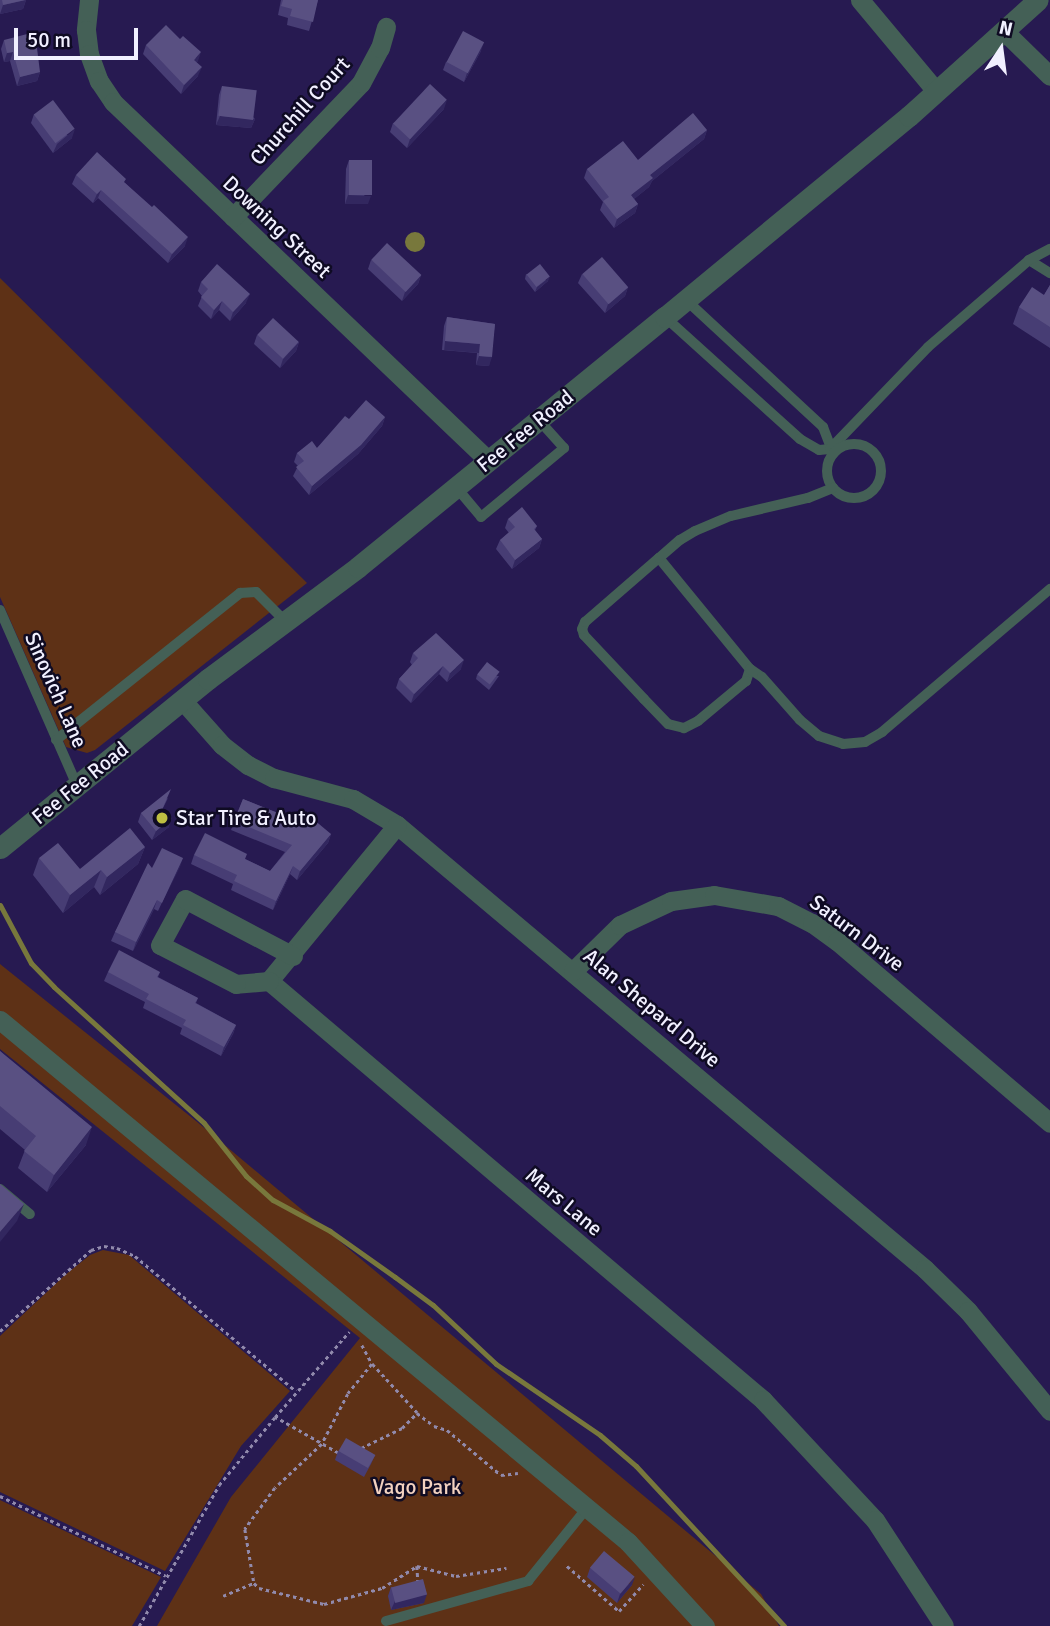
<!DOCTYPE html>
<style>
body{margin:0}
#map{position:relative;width:1050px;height:1626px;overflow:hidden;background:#271a51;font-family:Signika,sans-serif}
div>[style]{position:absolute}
.green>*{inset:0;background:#5e3116}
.water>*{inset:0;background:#78783c}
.round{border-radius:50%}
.stream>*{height:5px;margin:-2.5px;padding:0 2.5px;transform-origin:2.5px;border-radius:2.5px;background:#78783c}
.path>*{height:2.5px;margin-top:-1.25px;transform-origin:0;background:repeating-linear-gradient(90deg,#918aac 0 3.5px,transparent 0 7px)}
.service>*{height:10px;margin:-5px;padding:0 5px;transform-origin:5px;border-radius:5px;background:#446056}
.service>.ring{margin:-5px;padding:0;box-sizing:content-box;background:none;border:10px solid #446056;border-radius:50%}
.minor>*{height:19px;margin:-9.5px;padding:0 9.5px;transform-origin:9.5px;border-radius:9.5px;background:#446056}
.tertiary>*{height:21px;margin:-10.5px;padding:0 10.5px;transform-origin:10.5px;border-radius:10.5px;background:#446056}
.wall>*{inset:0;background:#473d74}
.shaded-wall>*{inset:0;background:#32275f;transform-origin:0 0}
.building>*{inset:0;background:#595082;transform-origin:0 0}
.dots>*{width:19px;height:19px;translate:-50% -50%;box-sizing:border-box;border:4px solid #0f0b23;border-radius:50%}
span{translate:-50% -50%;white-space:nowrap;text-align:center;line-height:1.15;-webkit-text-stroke:5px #0f0b23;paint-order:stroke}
.street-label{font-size:21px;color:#f1f0ff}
.poi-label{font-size:21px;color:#f1f0ff}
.left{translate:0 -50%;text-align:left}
.park-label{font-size:21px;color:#f3d2c0}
.north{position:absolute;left:966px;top:14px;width:70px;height:70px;-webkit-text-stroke:5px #0f0b23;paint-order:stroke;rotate:13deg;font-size:19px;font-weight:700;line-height:28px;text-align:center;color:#f1f0ff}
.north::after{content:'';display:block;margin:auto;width:24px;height:32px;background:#f1f0ff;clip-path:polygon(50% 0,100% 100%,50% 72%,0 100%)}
.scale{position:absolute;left:14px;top:28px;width:124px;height:32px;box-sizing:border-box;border:4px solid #f1f0ff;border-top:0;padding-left:9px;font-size:21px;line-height:24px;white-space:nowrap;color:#f1f0ff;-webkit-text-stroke:5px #0f0b23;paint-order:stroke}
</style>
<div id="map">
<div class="green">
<i style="clip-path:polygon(0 278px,307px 583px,95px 750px,87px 753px,66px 747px,0 597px)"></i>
<i style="clip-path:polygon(0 964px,196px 1121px,761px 1594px,779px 1626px,157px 1626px,231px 1497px,360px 1338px,0 1049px)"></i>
<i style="clip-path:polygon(103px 1250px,129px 1255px,290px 1391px,241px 1446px,165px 1571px,0 1492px,0 1336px,65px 1275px,90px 1255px)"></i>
<i style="clip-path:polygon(0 1500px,161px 1577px,132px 1626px,0 1626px)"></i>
</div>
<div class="water">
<i class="round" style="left:405px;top:232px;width:20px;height:20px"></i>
</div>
<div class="stream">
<i style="left:0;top:905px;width:66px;rotate:61.9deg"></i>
<i style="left:31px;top:963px;width:33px;rotate:46deg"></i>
<i style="left:54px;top:987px;width:202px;rotate:42.2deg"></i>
<i style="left:204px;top:1123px;width:68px;rotate:51.6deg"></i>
<i style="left:246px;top:1176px;width:36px;rotate:42deg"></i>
<i style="left:273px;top:1200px;width:65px;rotate:28.5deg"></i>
<i style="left:330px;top:1231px;width:80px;rotate:35.3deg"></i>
<i style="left:395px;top:1277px;width:47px;rotate:36.4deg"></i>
<i style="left:433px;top:1305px;width:86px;rotate:43.1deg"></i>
<i style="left:496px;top:1364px;width:126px;rotate:34.3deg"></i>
<i style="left:600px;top:1435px;width:48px;rotate:40.7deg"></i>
<i style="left:636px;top:1466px;width:218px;rotate:47.2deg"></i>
</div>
<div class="path">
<i style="left:0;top:1331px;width:122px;rotate:-41.7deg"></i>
<i style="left:91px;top:1250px;width:14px;rotate:-17deg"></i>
<i style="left:104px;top:1246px;width:13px;rotate:9deg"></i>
<i style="left:117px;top:1248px;width:20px;rotate:24deg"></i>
<i style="left:135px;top:1256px;width:210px;rotate:40deg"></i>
<i style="left:362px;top:1345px;width:21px;rotate:62deg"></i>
<i style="left:417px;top:1413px;width:21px;rotate:37deg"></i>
<i style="left:434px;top:1426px;width:14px;rotate:17deg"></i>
<i style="left:447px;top:1430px;width:70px;rotate:39.8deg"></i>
<i style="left:501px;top:1475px;width:17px;rotate:-7deg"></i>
<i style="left:361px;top:1448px;width:46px;rotate:-26deg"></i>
<i style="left:402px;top:1428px;width:21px;rotate:-45deg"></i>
<i style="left:417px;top:1413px;width:67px;rotate:-132.6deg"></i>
<i style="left:372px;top:1364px;width:38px;rotate:129deg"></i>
<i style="left:348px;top:1394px;width:56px;rotate:117.5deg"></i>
<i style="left:322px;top:1444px;width:64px;rotate:136.9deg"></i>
<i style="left:275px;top:1488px;width:51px;rotate:126.2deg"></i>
<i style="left:245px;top:1529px;width:55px;rotate:80.5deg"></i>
<i style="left:254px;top:1583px;width:7px;rotate:45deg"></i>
<i style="left:259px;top:1588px;width:67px;rotate:13.8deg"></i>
<i style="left:324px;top:1604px;width:60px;rotate:-15.4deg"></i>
<i style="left:382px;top:1588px;width:41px;rotate:-32.2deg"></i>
<i style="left:417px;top:1566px;width:16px;rotate:86deg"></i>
<i style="left:338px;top:1453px;width:73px;rotate:-150.3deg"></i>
<i style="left:275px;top:1417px;width:113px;rotate:-49deg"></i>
<i style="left:0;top:1496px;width:184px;rotate:25.7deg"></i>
<i style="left:417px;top:1566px;width:40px;rotate:14.4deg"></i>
<i style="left:456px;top:1576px;width:51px;rotate:-9.1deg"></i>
<i style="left:567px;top:1566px;width:69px;rotate:40.9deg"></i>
<i style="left:619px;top:1611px;width:36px;rotate:-48deg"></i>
<i style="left:223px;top:1596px;width:34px;rotate:-23deg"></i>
<i style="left:139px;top:1626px;width:162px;rotate:-60.4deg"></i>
<i style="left:219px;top:1485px;width:88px;rotate:-50.5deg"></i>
</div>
<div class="service">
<i style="left:1029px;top:260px;width:25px;rotate:32deg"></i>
<i style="left:686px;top:300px;width:187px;rotate:42.8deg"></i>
<i style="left:823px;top:427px;width:26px;rotate:69deg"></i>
<i style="left:665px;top:317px;width:182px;rotate:42.1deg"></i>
<i style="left:800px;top:439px;width:22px;rotate:30deg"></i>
<i style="left:819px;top:450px;width:11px;rotate:-5deg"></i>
<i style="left:830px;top:449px;width:141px;rotate:-46.1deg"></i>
<i style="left:928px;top:347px;width:133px;rotate:-40.7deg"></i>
<i style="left:1029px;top:260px;width:24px;rotate:-28deg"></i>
<i class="ring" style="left:827px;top:444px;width:44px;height:44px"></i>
<i style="left:456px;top:487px;width:39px;rotate:50deg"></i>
<i style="left:481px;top:517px;width:108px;rotate:-39.7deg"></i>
<i style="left:564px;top:448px;width:38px;rotate:-132deg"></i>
<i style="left:659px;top:558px;width:144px;rotate:50.7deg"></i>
<i style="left:750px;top:669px;width:13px;rotate:108deg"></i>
<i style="left:746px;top:681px;width:62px;rotate:140.2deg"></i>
<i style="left:698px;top:721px;width:16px;rotate:153deg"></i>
<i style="left:684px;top:728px;width:16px;rotate:-166deg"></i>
<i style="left:668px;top:724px;width:35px;rotate:-134deg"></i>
<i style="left:644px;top:699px;width:88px;rotate:-133.2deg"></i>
<i style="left:584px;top:635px;width:6px;rotate:-108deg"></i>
<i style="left:582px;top:629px;width:8px;rotate:-67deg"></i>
<i style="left:585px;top:622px;width:98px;rotate:-40.9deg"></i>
<i style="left:659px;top:558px;width:28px;rotate:-41deg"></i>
<i style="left:680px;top:540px;width:17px;rotate:-31deg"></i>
<i style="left:695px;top:531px;width:39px;rotate:-23deg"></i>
<i style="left:731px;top:516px;width:79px;rotate:-13.2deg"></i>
<i style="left:808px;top:498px;width:27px;rotate:-22deg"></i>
<i style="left:0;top:610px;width:191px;rotate:66.3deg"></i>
<i style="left:750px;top:669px;width:14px;rotate:34deg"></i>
<i style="left:762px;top:677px;width:57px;rotate:48.5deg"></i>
<i style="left:800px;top:720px;width:25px;rotate:40deg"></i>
<i style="left:819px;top:736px;width:25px;rotate:18deg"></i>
<i style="left:843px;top:744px;width:22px;rotate:-5deg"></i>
<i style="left:865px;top:742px;width:20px;rotate:-30deg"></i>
<i style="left:882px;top:732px;width:221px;rotate:-40.4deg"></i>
<i style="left:56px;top:740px;width:236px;rotate:-38.6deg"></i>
<i style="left:240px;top:593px;width:16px;rotate:-4deg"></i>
<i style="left:256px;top:592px;width:42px;rotate:45deg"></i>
<i style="left:0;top:1189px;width:39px;rotate:40deg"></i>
<i style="left:386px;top:1621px;width:148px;rotate:-15.7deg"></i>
<i style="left:528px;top:1581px;width:94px;rotate:-51.1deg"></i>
</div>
<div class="minor">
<i style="left:89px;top:0;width:30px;rotate:96deg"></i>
<i style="left:86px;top:30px;width:24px;rotate:83deg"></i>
<i style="left:89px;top:54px;width:29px;rotate:70deg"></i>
<i style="left:99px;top:81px;width:25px;rotate:56deg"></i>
<i style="left:113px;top:102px;width:520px;rotate:43.68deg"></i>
<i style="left:860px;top:0;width:119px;rotate:50.1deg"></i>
<i style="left:1004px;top:31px;width:64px;rotate:44.4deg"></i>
<i style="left:233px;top:217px;width:185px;rotate:-46.3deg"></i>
<i style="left:361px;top:83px;width:40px;rotate:-62deg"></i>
<i style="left:380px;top:48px;width:22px;rotate:-74deg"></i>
<i style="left:183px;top:701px;width:59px;rotate:48.4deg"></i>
<i style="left:222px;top:745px;width:33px;rotate:38deg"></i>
<i style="left:248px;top:765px;width:29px;rotate:27deg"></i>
<i style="left:274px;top:778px;width:82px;rotate:14.9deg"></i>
<i style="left:353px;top:799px;width:51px;rotate:30.6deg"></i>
<i style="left:397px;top:825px;width:690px;rotate:40.06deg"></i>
<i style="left:925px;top:1269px;width:60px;rotate:44.3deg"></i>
<i style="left:968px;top:1311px;width:129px;rotate:50.6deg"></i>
<i style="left:397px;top:825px;width:202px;rotate:129.4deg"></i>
<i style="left:269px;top:981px;width:648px;rotate:40.3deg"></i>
<i style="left:763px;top:1400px;width:164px;rotate:47deg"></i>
<i style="left:875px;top:1520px;width:126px;rotate:56.9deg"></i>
<i style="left:573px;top:971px;width:66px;rotate:-44.4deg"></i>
<i style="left:620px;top:925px;width:56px;rotate:-25.2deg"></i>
<i style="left:671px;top:901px;width:43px;rotate:-7.9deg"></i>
<i style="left:714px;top:895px;width:65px;rotate:9.8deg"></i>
<i style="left:778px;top:906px;width:38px;rotate:27deg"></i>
<i style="left:812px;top:923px;width:31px;rotate:36deg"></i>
<i style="left:837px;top:941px;width:280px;rotate:40.5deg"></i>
<i style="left:269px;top:981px;width:33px;rotate:175deg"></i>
<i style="left:236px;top:984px;width:85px;rotate:-152.8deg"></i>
<i style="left:160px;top:945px;width:52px;rotate:-61.5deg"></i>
<i style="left:185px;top:899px;width:122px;rotate:27.8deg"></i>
<i style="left:0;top:1020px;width:817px;rotate:39.73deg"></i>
<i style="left:628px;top:1542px;width:114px;rotate:47.5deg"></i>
</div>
<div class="tertiary">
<i style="left:0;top:848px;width:268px;rotate:-39.1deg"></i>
<i style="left:208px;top:679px;width:187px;rotate:-36.7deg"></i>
<i style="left:358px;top:567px;width:396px;rotate:-39.2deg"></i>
<i style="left:665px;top:317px;width:316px;rotate:-39.5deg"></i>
<i style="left:909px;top:116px;width:173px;rotate:-42deg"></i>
</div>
<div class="wall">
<i style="clip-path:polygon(0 0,26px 0,23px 9px,0 14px)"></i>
<i style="clip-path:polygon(281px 0,318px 0,309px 31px,287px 25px,288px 18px,278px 15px)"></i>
<i style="clip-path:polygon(180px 39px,198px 61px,196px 62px,198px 76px,181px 94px,143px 54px,146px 45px)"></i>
<i style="clip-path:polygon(4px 40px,40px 72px,37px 81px,17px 86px,10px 61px,4px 62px,1px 49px)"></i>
<i style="clip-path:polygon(481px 51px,464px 82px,443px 70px,446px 62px)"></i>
<i style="clip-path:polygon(222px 86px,255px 119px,251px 128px,216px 125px,219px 95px)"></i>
<i style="clip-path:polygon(444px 109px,407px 148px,390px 132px,393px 123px)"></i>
<i style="clip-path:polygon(34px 114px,72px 138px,53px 153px,31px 123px)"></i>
<i style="clip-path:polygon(707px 130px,704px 139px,652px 181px,649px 187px,634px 199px,638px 204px,635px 213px,614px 228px,600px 210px,603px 202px,584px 178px,587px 169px,638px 160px)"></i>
<i style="clip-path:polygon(349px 160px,368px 204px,345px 204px,346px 169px)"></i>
<i style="clip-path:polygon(76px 175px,125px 183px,185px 246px,168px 263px,98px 198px,93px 203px,72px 184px)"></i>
<i style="clip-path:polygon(371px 260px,421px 275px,418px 284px,402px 301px,368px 269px)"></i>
<i style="clip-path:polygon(526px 274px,548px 281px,535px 292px,525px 279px)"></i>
<i style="clip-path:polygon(582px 274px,628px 287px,625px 296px,605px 313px,578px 283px)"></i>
<i style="clip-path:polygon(201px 282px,246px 303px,230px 321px,219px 310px,211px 319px,198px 306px,202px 296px,198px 291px)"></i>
<i style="clip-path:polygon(1050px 285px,1050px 348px,1013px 324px,1019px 307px,1044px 295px)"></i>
<i style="clip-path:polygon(447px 317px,495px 324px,489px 366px,476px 365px,477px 353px,442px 350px,444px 326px)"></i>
<i style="clip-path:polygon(257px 335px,299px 342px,296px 351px,280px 368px,254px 344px)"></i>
<i style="clip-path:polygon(385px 417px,382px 426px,358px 454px,309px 495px,293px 476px,298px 466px,294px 462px,297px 453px,317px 448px,349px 419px)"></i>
<i style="clip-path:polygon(508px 519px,537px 526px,535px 530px,542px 539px,539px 548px,512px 569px,496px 549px,500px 540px,509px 533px,505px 528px)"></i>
<i style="clip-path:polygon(413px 653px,461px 669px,447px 682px,439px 674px,411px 703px,396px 688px,399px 679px,412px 665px,410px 662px)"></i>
<i style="clip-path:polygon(477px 675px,499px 676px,489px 690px,476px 679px)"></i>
<i style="clip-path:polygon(168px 798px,161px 812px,169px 827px,152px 840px,138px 822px,141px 813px)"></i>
<i style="clip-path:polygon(243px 799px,331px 834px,328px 843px,297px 880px,290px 874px,273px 910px,231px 890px,233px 884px,191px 864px,194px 855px,245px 859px,270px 871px,285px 852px,231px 830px)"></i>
<i style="clip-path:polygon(145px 847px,138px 864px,100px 895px,94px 887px,63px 913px,33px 875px,39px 858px,80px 869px)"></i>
<i style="clip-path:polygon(183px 858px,158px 911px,154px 909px,133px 951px,111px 941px,115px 932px,152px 868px)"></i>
<i style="clip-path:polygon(108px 972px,160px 972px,158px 977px,198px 998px,196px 1003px,236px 1025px,233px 1034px,221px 1056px,180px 1034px,182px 1028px,143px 1008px,145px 1002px,104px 981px)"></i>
<i style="clip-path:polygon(0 1051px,86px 1145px,47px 1192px,18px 1168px,25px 1150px,0 1129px)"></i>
<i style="clip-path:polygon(338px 1451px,375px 1455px,371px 1464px,364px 1477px,335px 1460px)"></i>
<i style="clip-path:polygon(590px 1568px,632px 1585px,617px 1603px,587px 1577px)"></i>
<i style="clip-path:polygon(391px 1587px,424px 1603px,391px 1610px,388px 1596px)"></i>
</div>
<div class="shaded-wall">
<i style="clip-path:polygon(26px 0,23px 9px,0 14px,3px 5px)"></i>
<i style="clip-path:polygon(484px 42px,481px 51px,464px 82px,467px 73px)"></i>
<i style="clip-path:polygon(13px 52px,10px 61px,4px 62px,7px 53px)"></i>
<i style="clip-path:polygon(201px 52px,198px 61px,190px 69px,194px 60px)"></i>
<i style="clip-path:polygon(202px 67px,198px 76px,181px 94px,184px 85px)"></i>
<i style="clip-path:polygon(40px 72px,37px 81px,17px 86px,20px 77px)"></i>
<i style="clip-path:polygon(447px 100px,444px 109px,407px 148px,410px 139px)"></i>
<i style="clip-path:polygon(220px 116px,255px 119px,251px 128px,216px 125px)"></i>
<i style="clip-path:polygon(75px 129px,72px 138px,53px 153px,57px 144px)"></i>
<i style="clip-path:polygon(707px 130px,704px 139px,652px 181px,649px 187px,628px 204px,631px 195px,650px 175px)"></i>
<i style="clip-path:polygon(101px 190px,98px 198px,93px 203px,97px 194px)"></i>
<i style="clip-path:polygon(348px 195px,371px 196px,368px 204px,345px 204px)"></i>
<i style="clip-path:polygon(638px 204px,635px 213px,614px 228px,617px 219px)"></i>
<i style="clip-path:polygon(188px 237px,185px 246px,168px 263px,172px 254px)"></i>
<i style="clip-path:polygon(421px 275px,418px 284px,402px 301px,405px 292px)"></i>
<i style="clip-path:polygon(550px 277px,548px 281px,535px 292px,537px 287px)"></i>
<i style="clip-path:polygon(628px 287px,625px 296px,605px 313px,608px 304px)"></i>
<i style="clip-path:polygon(250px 294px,246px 303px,230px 321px,233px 312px)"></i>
<i style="clip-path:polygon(222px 301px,219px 310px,211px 319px,214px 310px)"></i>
<i style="left:445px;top:341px;width:35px;height:9px;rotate:5deg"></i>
<i style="clip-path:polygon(299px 342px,296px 351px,280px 368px,283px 359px)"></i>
<i style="clip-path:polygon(479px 356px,492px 357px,489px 366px,476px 365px)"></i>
<i style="clip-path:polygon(385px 417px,382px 426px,358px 454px,309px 495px,312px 486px)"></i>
<i style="clip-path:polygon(542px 539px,539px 548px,512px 569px,515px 560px)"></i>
<i style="clip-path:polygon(464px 660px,461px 669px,447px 682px,450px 673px)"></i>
<i style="clip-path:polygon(443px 666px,439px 674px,411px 703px,414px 694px)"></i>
<i style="clip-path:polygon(172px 818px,169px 827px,152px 840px,156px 831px)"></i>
<i style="clip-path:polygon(331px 834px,328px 843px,297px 880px,300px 871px)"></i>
<i style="clip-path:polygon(145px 847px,138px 864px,100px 895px,107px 877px)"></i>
<i style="clip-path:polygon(183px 858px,180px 867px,158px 911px,162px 903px)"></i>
<i style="clip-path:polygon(293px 866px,290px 874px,273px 910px,276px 901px)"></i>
<i style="clip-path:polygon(101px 870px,94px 887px,63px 913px,70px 895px)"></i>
<i style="clip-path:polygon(157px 900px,154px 909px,133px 951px,136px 942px)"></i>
<i style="clip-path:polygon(236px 1025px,233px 1034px,221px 1056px,224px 1047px)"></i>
<i style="clip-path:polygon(92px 1127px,86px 1145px,47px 1192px,54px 1175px)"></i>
<i style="clip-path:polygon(24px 1204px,17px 1221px,0 1242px,0 1232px)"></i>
<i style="clip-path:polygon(635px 1577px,632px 1585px,617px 1603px,620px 1594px)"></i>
<i style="clip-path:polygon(427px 1594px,424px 1603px,391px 1610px,395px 1601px)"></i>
</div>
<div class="building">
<i style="clip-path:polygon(2px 0,25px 0,3px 5px)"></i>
<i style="clip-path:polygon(283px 0,318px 0,313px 22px,290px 16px,292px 9px,281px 6px)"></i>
<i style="clip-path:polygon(166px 25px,180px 39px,183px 36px,201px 52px,194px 60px,202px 67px,184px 85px,146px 45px)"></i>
<i style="left:463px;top:31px;width:24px;height:35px;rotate:28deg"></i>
<i style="clip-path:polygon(35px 32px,40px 72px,20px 77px,13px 52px,7px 53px,4px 40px)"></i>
<i style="left:430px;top:84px;width:23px;height:54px;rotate:43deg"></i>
<i style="left:222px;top:86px;width:35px;height:30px;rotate:7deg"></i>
<i style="left:53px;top:100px;width:36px;height:24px;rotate:53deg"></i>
<i style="clip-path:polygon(693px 113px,707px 130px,650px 175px,653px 178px,631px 195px,638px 204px,617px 219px,603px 201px,609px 197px,587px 169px,623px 141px,638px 160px)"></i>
<i style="clip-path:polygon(97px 152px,126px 179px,124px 182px,152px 207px,154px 205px,188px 237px,172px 254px,101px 190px,97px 194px,76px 175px)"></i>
<i style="left:349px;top:160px;width:23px;height:35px"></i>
<i style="left:387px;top:243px;width:47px;height:23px;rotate:43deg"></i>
<i style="left:602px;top:257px;width:40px;height:26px;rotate:49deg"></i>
<i style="clip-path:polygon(217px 264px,250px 294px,233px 312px,222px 301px,214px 310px,201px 297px,208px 289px,201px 282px)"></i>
<i style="left:540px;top:264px;width:16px;height:17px;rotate:52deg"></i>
<i style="clip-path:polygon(1050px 285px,1050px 327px,1019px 307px,1032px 287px,1044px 295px)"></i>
<i style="clip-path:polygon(447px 317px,495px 324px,492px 357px,479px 356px,480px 344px,445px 341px)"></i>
<i style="left:273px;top:318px;width:35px;height:23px;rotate:43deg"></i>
<i style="clip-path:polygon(366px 400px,385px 417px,361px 445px,312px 486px,296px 467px,304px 461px,297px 453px,312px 441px,317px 448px,345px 416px,349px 419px)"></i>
<i style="clip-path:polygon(522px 507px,537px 526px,534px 529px,542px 539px,515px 560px,500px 540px,515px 527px,508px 519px)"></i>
<i style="clip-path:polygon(436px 633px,464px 660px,450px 673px,443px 666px,414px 694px,399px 679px,418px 658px,413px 653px)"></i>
<i style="left:487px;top:662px;width:16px;height:16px;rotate:38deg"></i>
<i style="clip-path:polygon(171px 789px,161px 812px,172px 818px,156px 831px,141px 813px)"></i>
<i style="clip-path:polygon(243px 799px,308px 825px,313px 819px,331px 834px,300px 871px,293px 866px,276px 901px,234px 881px,237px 875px,194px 855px,205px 833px,247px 854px,245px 859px,270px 871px,292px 845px,234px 821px)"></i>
<i style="clip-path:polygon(130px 828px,145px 847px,107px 877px,101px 870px,70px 895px,39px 858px,58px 843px,80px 869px)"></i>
<i style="clip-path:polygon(162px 848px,183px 858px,162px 903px,157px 900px,136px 942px,115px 932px,148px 863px,152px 868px)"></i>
<i style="clip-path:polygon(119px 950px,160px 972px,157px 977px,198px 998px,195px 1003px,236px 1025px,224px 1047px,183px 1025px,186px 1020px,146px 999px,149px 994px,108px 972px)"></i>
<i style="clip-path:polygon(0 1051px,92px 1127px,54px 1175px,24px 1151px,36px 1136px,0 1106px)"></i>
<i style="clip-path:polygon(0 1184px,24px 1204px,0 1232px)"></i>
<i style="left:346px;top:1438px;width:34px;height:15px;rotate:30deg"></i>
<i style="left:604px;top:1551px;width:40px;height:22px;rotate:40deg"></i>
<i style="left:423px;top:1579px;width:16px;height:33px;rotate:75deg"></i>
</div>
<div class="dots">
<i style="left:162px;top:818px;background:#bebf42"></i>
</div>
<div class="street-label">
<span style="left:300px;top:111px;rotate:-48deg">Churchill Court</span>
<span style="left:277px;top:227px;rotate:43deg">Downing Street</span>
<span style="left:525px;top:431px;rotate:-39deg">Fee Fee Road</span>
<span style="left:56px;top:690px;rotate:66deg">Sinovich Lane</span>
<span style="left:80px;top:783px;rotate:-39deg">Fee Fee Road</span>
<span style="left:857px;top:933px;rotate:37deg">Saturn Drive</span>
<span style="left:652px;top:1008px;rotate:40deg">Alan Shepard Drive</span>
<span style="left:564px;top:1202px;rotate:40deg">Mars Lane</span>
</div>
<div class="poi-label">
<span class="left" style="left:176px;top:818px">Star Tire &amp; Auto</span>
</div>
<div class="park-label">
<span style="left:417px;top:1487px">Vago Park</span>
</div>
<div class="north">N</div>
<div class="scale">50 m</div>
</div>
